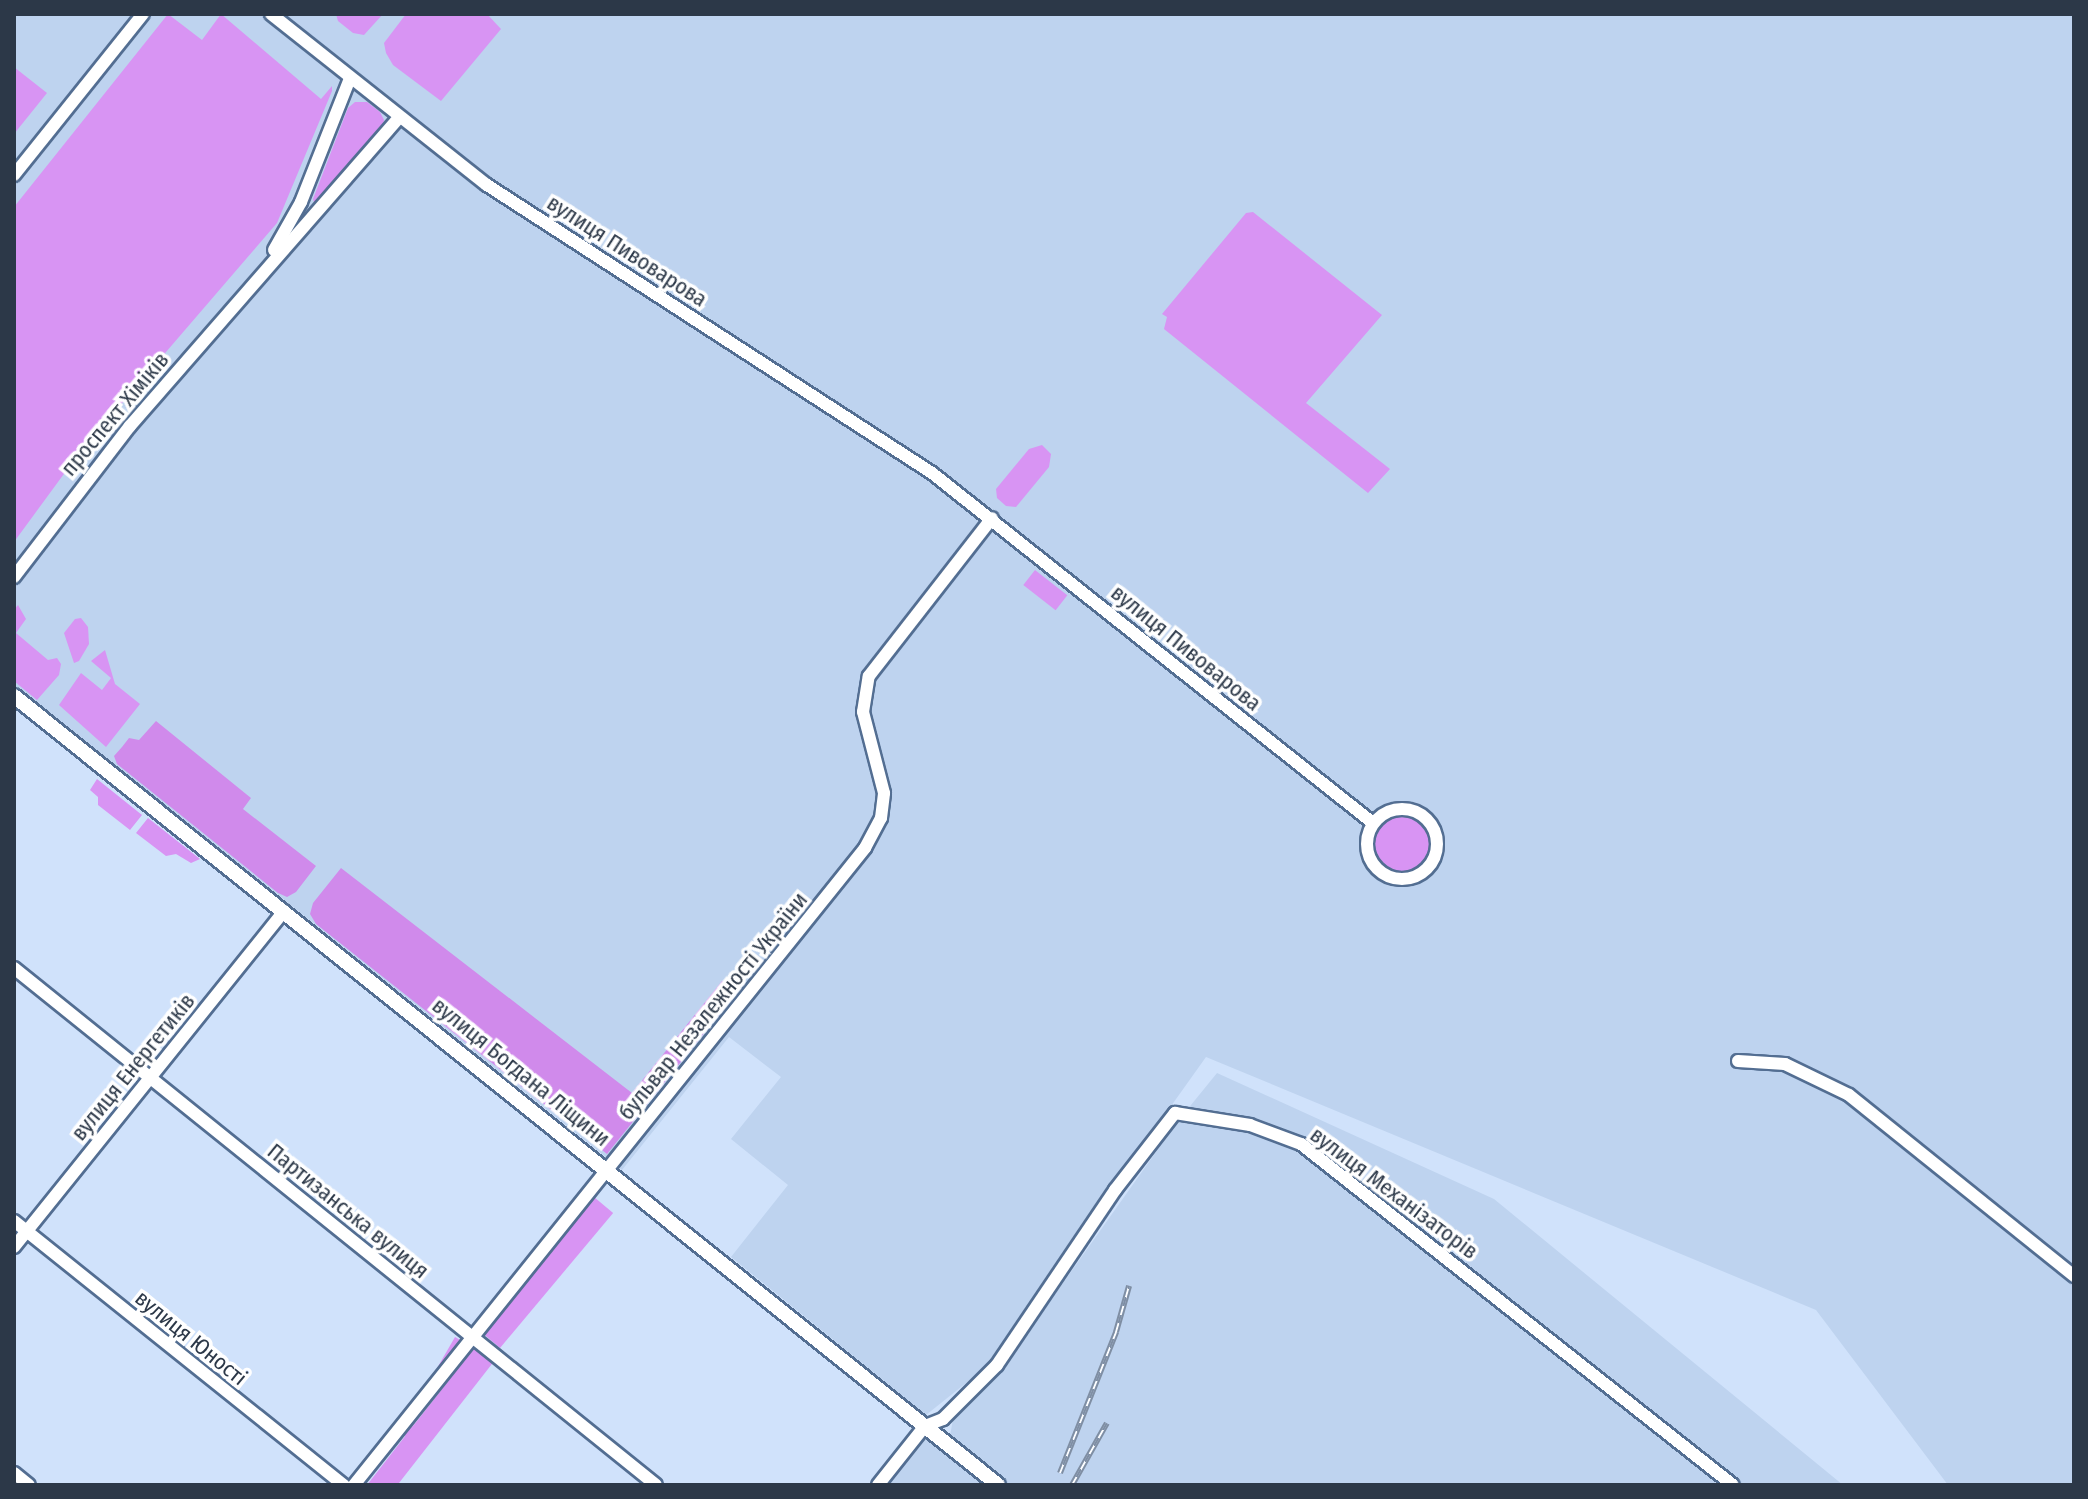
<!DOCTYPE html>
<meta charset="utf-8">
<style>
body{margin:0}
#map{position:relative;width:2088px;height:1499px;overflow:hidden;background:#d0e2fb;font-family:"Fira Sans Condensed",sans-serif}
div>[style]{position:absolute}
.built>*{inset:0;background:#bed3ef}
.green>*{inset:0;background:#d894f3;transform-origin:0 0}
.round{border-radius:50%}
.forest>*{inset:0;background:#d08aeb}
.roads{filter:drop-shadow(2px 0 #536e92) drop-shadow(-2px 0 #536e92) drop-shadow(0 2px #536e92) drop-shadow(0 -2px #536e92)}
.minor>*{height:12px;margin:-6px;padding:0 6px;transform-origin:6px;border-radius:6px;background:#fff}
.minor>.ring{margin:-6px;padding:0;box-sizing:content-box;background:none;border:12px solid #fff;border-radius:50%}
.major>*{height:14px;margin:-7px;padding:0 7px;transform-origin:7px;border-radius:7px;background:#fff}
.rail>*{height:6px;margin-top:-3px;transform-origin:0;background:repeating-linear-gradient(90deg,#fff 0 9px,#7f8ea3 0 18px);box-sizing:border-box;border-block:2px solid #7f8ea3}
span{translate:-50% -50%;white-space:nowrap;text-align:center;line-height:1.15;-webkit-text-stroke:7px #fff;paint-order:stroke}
.street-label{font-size:22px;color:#2c3848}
.frame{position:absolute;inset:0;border:16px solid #2c3848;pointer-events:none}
</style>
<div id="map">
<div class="built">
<i style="clip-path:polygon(14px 14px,2074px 14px,2074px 1485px,1948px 1485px,1816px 1310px,1206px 1057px,1129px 1165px,1104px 1192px,1025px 1315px,981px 1371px,926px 1415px,731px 1257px,788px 1185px,731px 1139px,781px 1077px,729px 1037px,622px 1170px,14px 684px)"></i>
<i style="clip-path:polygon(1217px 1073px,1494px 1199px,1843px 1485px,1008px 1485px,950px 1436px,953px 1419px,1002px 1369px,1178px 1121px)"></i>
<i style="clip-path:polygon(922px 1433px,936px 1444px,986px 1485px,881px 1485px)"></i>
</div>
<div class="green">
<i style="clip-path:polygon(168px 14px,202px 40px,221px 14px,321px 99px,332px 86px,332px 91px,277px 223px,80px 452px,14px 542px,14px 207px)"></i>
<i style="clip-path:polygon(336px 14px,383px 14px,364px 35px,353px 33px,338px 21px)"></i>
<i style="clip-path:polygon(406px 14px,487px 14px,501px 29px,441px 101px,393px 65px,386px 53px,384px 43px)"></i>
<i style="clip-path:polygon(14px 67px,47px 93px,14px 134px)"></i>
<i style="clip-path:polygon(355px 102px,367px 102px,380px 112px,384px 120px,382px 130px,315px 205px,313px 199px,348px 108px)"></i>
<i style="clip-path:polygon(1253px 212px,1382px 315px,1306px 403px,1390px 469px,1368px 493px,1164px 329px,1167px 317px,1162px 314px,1246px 213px)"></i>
<i style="clip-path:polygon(1042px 445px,1051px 454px,1049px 467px,1016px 507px,1006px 506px,997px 498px,996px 489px,1029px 449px)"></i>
<i style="left:1035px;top:570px;width:41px;height:19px;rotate:38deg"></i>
<i style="clip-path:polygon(18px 605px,26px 619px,16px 633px,48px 660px,57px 658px,61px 664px,59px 675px,37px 700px,14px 681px,14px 610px)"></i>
<i style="clip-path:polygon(81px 618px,88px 627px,89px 644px,79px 661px,74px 663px,64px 633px,75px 619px)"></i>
<i style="clip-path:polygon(105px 650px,115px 684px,140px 704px,106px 747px,59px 705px,81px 673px,102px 690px,111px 678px,91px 661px)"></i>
<i style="clip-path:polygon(97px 779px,142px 815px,130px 830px,98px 805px,98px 797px,90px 790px)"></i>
<i class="round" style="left:1373px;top:815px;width:58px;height:58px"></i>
<i style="clip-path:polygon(148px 818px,200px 859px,191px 863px,176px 854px,166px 856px,136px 833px)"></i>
<i style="left:594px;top:1197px;width:25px;height:176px;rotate:40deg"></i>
<i style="left:455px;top:1337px;width:8px;height:111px;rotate:30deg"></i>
<i style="left:474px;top:1348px;width:24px;height:176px;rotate:38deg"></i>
</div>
<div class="forest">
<i style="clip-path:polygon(156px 721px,251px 798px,243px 809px,316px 866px,296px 892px,287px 897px,278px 893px,117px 764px,114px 756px,122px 747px,129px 738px,139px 740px)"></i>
<i style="clip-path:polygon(341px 868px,632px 1093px,722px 981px,737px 992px,607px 1154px,316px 924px,310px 914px,313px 903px)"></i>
</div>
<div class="roads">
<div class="minor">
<i style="left:271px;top:14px;width:275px;rotate:38.4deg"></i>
<i style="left:487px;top:185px;width:530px;rotate:32.91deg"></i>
<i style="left:932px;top:473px;width:563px;rotate:38.44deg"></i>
<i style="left:14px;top:175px;width:206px;rotate:-51.3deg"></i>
<i style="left:274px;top:250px;width:55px;rotate:-60.6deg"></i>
<i style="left:301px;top:202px;width:133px;rotate:-68.4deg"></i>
<i style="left:14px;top:577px;width:190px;rotate:-52.5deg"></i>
<i style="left:130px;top:426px;width:409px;rotate:-48.9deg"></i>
<i class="ring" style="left:1367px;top:809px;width:58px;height:58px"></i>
<i style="left:14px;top:968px;width:824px;rotate:38.84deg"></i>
<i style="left:1738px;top:1061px;width:47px;rotate:3.7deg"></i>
<i style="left:1785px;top:1064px;width:71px;rotate:25.8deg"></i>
<i style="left:1849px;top:1095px;width:289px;rotate:38.8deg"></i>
<i style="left:14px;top:1221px;width:423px;rotate:38.7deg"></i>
<i style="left:14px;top:1247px;width:431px;rotate:-51.2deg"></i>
<i style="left:14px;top:1473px;width:19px;rotate:39deg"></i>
<i style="left:354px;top:1485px;width:817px;rotate:-51.26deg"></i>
<i style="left:865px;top:848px;width:34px;rotate:-62deg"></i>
<i style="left:881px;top:818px;width:25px;rotate:-83deg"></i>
<i style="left:884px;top:793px;width:84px;rotate:-104.5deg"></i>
<i style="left:863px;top:712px;width:36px;rotate:-81deg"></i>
<i style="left:869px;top:676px;width:200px;rotate:-52.1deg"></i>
<i style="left:878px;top:1485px;width:75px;rotate:-51.5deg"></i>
<i style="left:925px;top:1426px;width:19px;rotate:-21deg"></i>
<i style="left:943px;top:1419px;width:76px;rotate:-45deg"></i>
<i style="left:997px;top:1365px;width:211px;rotate:-56deg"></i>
<i style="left:1115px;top:1190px;width:98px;rotate:-52.1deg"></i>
<i style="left:1175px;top:1113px;width:76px;rotate:9.1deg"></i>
<i style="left:1250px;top:1125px;width:54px;rotate:20.4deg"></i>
<i style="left:1301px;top:1144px;width:550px;rotate:38.29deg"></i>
</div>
<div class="major">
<i style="left:14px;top:696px;width:1261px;rotate:38.72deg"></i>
</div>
</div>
<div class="rail">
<i style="left:1060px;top:1473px;width:152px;rotate:-68.3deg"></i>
<i style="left:1116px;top:1332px;width:48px;rotate:-74.2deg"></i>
<i style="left:1072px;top:1485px;width:71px;rotate:-60.6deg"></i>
</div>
<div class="street-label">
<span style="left:627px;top:251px;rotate:33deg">вулиця Пивоварова</span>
<span style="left:115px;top:414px;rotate:-50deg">проспект Хіміків</span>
<span style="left:1186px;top:648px;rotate:39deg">вулиця Пивоварова</span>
<span style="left:713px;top:1006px;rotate:-51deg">бульвар Незалежності України</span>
<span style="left:133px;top:1067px;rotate:-51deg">вулиця Енергетиків</span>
<span style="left:521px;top:1072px;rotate:39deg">вулиця Богдана Ліщини</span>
<span style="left:1394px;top:1193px;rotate:37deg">вулиця Механізаторів</span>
<span style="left:348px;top:1211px;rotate:39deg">Партизанська вулиця</span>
<span style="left:191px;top:1338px;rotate:39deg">вулиця Юності</span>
</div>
<div class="frame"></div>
</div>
